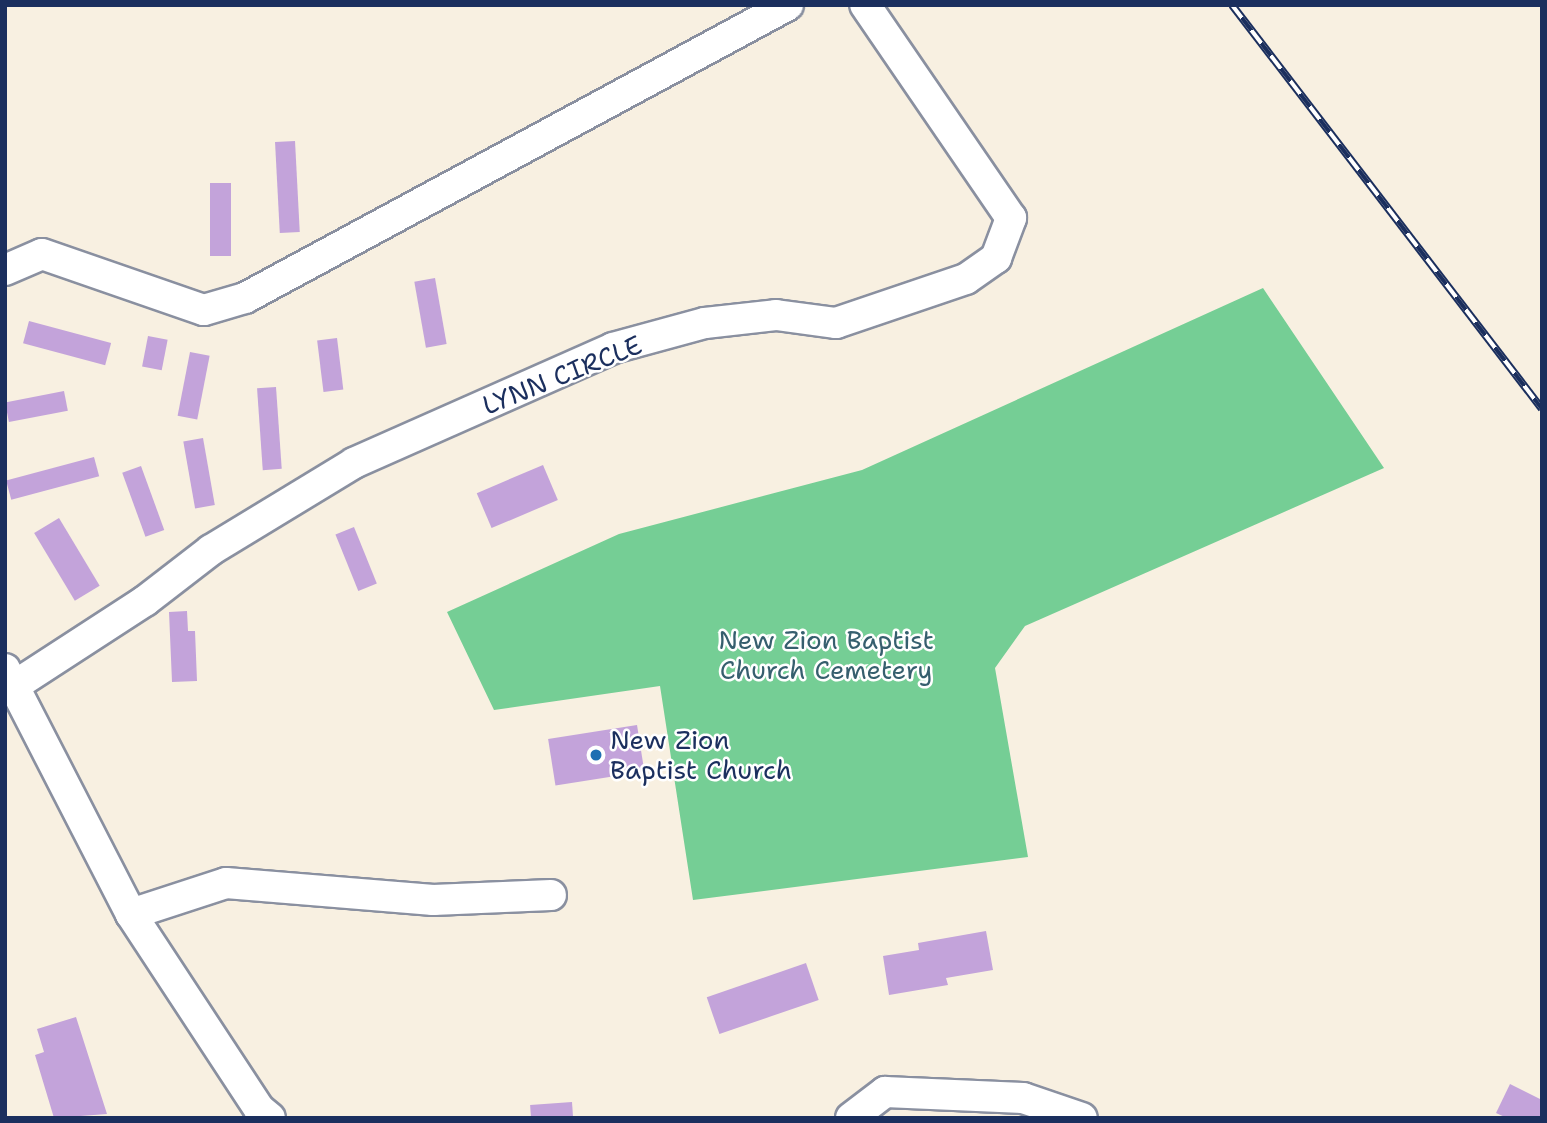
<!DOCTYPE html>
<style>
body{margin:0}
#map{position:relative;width:1547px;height:1123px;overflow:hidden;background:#f8f0e1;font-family:"Shantell Sans",sans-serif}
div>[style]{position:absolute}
.green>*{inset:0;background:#75ce95}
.building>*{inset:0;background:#c3a3da;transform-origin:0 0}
.roads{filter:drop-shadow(2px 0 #8a90a0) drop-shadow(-2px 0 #8a90a0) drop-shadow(0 2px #8a90a0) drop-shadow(0 -2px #8a90a0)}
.minor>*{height:30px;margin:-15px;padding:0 15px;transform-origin:15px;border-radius:15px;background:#fff}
.rail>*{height:8px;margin-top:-4px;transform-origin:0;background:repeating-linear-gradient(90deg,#fff 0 16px,#1b2f5e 0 32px);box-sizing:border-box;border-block:2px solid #1b2f5e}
.dots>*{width:19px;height:19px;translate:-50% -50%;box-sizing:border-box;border:4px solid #fff;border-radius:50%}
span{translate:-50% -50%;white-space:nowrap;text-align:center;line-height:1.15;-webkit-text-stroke:5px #fff;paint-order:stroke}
.street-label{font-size:26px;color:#1b2f5e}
.park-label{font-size:26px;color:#365f6e}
.poi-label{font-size:26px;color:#1b2f5e}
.left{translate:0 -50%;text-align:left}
.frame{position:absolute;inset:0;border:7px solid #1b2f5e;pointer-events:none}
</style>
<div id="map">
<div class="green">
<i style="clip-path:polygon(1263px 288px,1384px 468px,1025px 626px,995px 668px,1028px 857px,693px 900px,660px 686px,494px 710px,447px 612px,619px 534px,862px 470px)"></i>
</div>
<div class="building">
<i style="left:295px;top:141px;width:91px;height:20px;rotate:87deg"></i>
<i style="left:210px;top:183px;width:21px;height:73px"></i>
<i style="left:435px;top:278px;width:67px;height:21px;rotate:80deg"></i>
<i style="left:29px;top:321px;width:85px;height:23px;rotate:15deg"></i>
<i style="left:148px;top:336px;width:20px;height:31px;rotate:11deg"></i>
<i style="left:337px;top:338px;width:52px;height:20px;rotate:83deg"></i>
<i style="left:190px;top:352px;width:20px;height:65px;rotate:11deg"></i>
<i style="left:276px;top:387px;width:82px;height:19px;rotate:86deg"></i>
<i style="left:64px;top:391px;width:20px;height:60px;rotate:79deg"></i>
<i style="left:203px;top:438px;width:68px;height:20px;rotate:80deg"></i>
<i style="left:94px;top:457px;width:20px;height:91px;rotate:75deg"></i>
<i style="left:543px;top:465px;width:38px;height:72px;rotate:67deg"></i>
<i style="left:141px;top:466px;width:68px;height:20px;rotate:70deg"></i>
<i style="left:59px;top:518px;width:79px;height:29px;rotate:59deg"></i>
<i style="left:354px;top:527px;width:61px;height:20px;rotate:68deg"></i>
<i style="clip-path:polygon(187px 611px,188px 631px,195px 631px,197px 681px,172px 682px,169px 612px)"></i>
<i style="left:637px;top:725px;width:47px;height:90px;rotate:81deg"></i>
<i style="clip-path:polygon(986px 931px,993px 970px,946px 978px,948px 985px,889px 995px,883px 956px,919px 950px,918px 943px)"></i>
<i style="left:806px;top:963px;width:39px;height:105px;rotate:71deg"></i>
<i style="clip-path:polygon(76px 1017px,107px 1114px,54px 1118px,35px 1055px,44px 1052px,37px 1029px)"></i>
<i style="clip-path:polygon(1510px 1084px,1542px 1100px,1542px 1118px,1507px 1118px,1496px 1113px)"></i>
<i style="left:572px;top:1102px;width:16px;height:42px;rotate:86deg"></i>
</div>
<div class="roads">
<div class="minor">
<i style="left:5px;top:270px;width:40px;rotate:-23.4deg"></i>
<i style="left:42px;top:254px;width:171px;rotate:19.1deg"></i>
<i style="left:204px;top:310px;width:43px;rotate:-16.3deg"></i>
<i style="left:245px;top:298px;width:617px;rotate:-28.35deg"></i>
<i style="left:5px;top:669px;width:276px;rotate:62.8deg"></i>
<i style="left:131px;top:914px;width:233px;rotate:56.7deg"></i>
<i style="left:259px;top:1109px;width:14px;rotate:39deg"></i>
<i style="left:14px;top:686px;width:156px;rotate:-33deg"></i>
<i style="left:145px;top:601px;width:83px;rotate:-37.7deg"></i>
<i style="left:211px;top:550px;width:167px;rotate:-31.3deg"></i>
<i style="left:354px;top:463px;width:283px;rotate:-23.9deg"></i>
<i style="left:613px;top:348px;width:95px;rotate:-15.2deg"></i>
<i style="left:705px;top:323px;width:71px;rotate:-6.4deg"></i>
<i style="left:776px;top:315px;width:61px;rotate:7.6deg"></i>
<i style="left:836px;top:323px;width:137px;rotate:-18.7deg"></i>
<i style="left:966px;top:279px;width:37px;rotate:-35deg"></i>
<i style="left:996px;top:258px;width:43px;rotate:-69.4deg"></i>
<i style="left:1011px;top:218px;width:258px;rotate:-124.4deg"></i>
<i style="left:131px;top:914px;width:100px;rotate:-18.1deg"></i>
<i style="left:226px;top:883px;width:208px;rotate:4.7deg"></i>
<i style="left:433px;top:900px;width:118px;rotate:-2.4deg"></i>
<i style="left:851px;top:1118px;width:43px;rotate:-37.4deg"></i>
<i style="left:885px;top:1092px;width:138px;rotate:2.5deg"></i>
<i style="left:1023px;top:1098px;width:62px;rotate:18.7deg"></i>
</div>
</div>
<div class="rail">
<i style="left:1232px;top:5px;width:509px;rotate:52.5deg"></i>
</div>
<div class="dots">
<i style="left:596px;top:755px;background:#1f6fb2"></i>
</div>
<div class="street-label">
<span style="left:562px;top:375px;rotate:-22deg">LYNN CIRCLE</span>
</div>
<div class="park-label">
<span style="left:826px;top:655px">New Zion Baptist<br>Church Cemetery</span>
</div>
<div class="poi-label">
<span class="left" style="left:610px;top:755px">New Zion<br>Baptist Church</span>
</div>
<div class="frame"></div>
</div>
